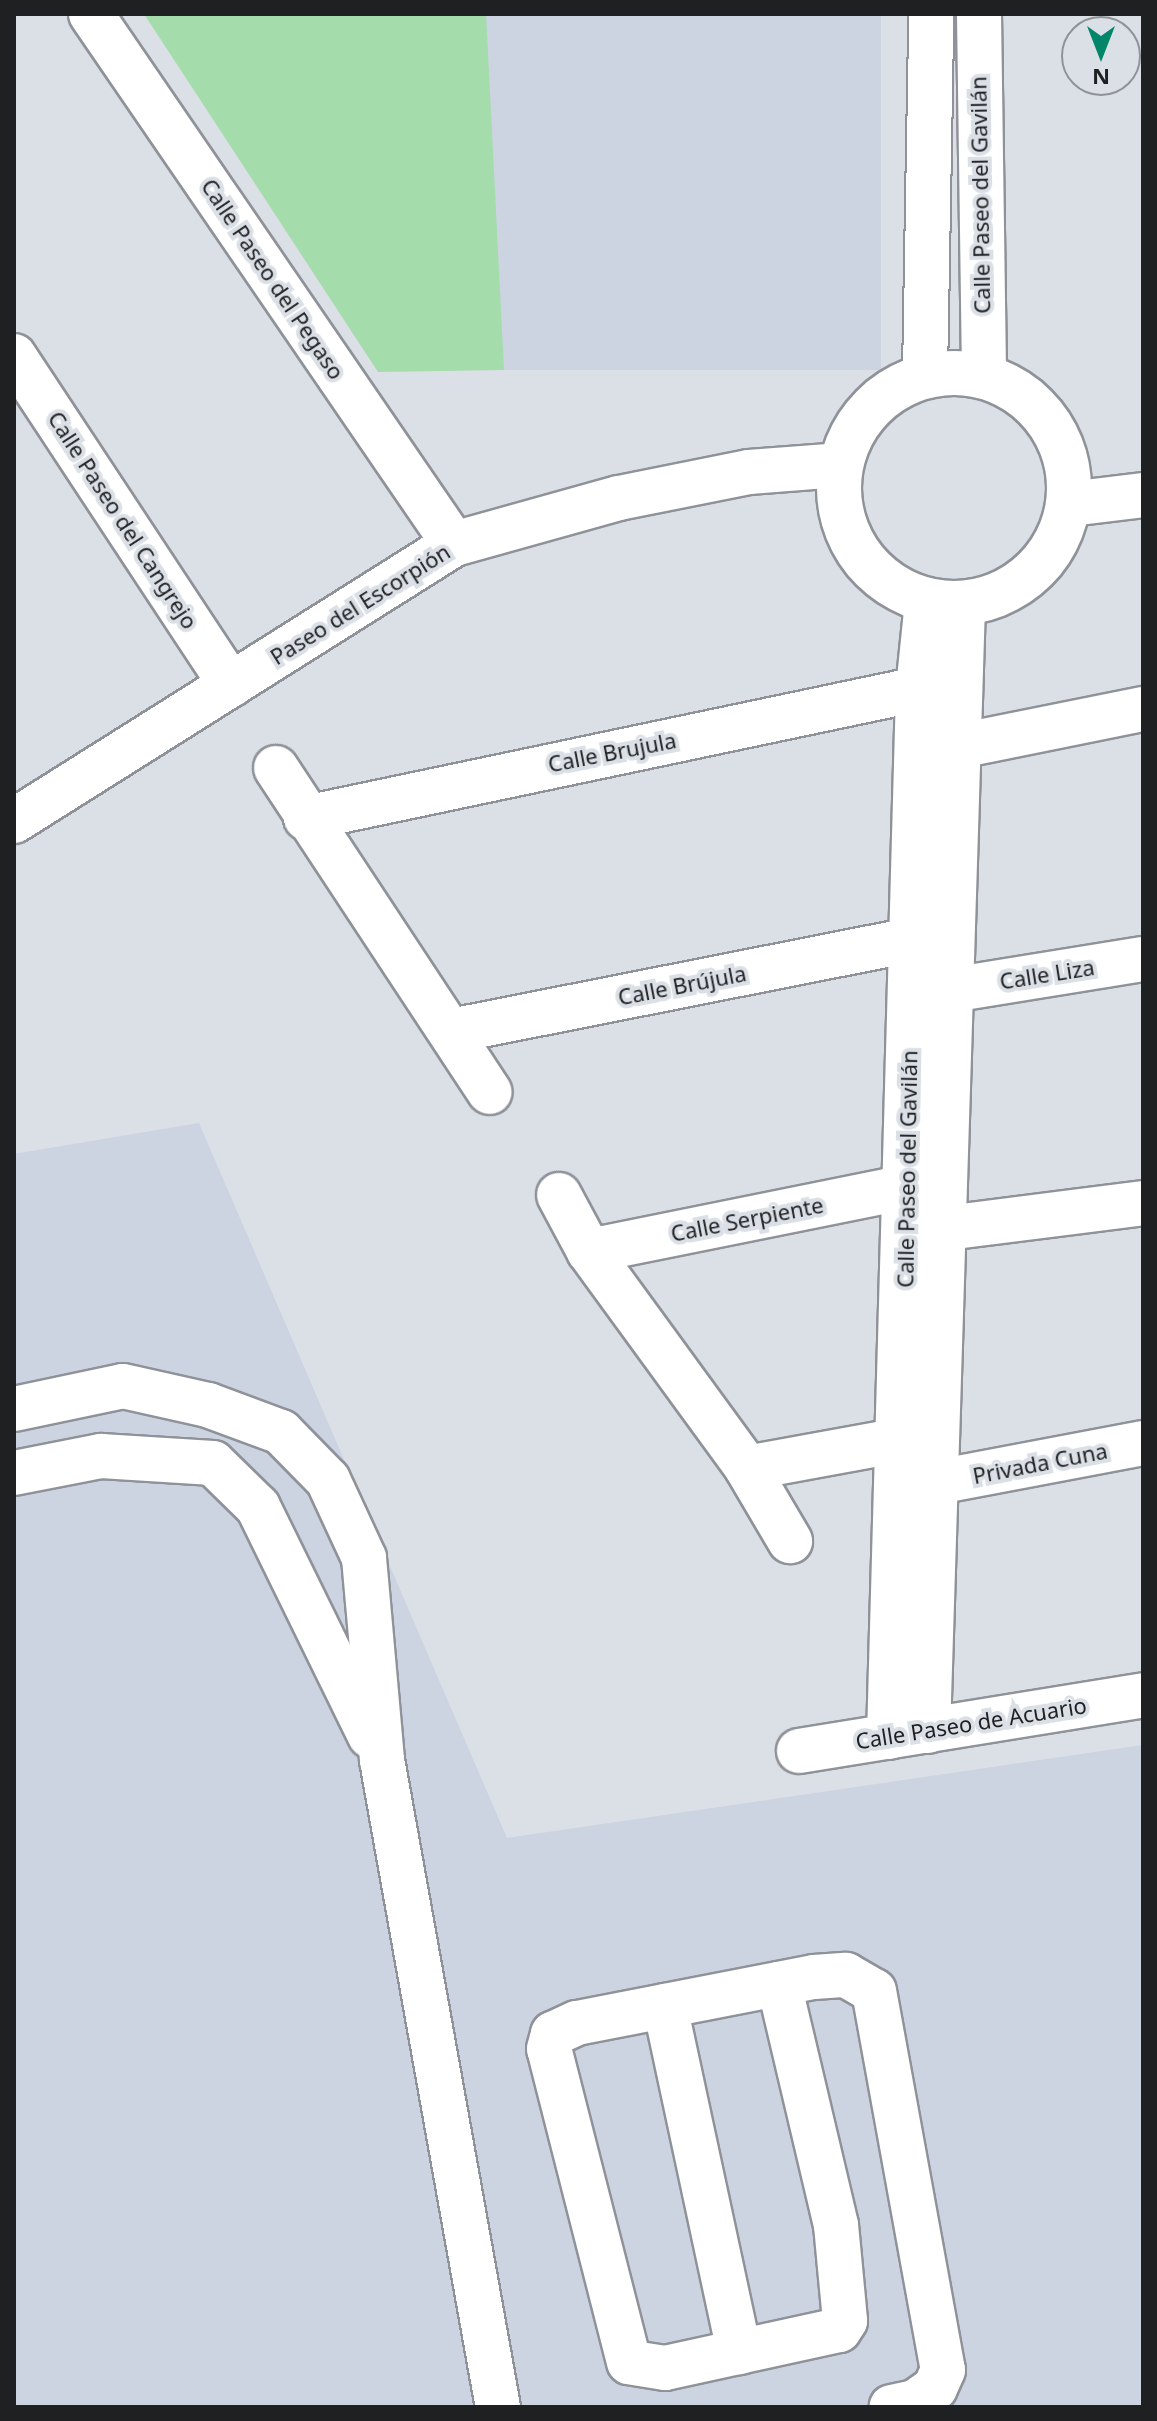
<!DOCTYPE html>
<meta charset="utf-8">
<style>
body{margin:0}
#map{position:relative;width:1157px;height:2421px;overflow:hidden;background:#dbdfe6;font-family:"Noto Sans",sans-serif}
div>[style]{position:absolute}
.built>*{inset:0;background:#ccd3e1;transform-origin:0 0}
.green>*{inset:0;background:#a4dcac}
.roads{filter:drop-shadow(2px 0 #8f9299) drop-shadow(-2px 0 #8f9299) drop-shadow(0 2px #8f9299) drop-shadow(0 -2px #8f9299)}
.minor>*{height:44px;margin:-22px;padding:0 22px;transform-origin:22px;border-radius:22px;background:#fff}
.minor>.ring{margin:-22px;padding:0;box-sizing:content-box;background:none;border:44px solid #fff;border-radius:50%}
span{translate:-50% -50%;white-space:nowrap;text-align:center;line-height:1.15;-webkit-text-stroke:8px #dbdfe6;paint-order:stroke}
.street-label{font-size:22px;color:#1e2022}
.frame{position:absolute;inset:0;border:16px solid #1e2022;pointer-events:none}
.north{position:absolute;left:1061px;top:16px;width:80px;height:80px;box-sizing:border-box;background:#dbdfe6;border:2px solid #8f9398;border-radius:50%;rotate:180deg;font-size:22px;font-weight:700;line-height:32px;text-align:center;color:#1e2022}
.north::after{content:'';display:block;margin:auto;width:28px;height:36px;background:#028669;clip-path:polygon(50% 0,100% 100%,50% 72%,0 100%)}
</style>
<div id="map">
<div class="built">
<i style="left:486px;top:14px;width:395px;height:356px"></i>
<i style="clip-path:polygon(199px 1123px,507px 1838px,1143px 1745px,1143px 2407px,14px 2407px,14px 1154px)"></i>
</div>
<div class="green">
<i style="clip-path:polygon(144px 14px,486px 14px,504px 370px,378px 372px)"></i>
</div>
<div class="roads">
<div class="minor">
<i style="left:91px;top:14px;width:642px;rotate:55.59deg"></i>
<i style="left:979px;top:14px;width:362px;rotate:89.2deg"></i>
<i style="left:14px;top:356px;width:394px;rotate:56.6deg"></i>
<i class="ring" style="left:839px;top:373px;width:186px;height:186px"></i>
<i style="left:925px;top:375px;width:361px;rotate:-89deg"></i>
<i style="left:1070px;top:504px;width:74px;rotate:-7deg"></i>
<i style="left:959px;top:746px;width:188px;rotate:-11.4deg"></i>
<i style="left:276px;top:768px;width:388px;rotate:56.6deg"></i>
<i style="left:306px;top:818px;width:625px;rotate:-11.9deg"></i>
<i style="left:14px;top:821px;width:520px;rotate:-32.19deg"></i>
<i style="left:454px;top:544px;width:171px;rotate:-15.6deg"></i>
<i style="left:619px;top:498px;width:133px;rotate:-11.3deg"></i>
<i style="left:749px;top:472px;width:90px;rotate:-4.4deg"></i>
<i style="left:951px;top:990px;width:194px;rotate:-9.2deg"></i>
<i style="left:451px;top:1031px;width:472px;rotate:-11.2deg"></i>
<i style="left:559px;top:1195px;width:64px;rotate:61.8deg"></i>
<i style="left:589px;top:1251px;width:268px;rotate:53.9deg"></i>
<i style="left:747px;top:1468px;width:85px;rotate:59.5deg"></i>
<i style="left:915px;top:1232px;width:230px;rotate:-7.2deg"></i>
<i style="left:589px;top:1251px;width:323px;rotate:-11.4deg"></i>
<i style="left:14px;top:1409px;width:111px;rotate:-11.9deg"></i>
<i style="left:123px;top:1386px;width:87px;rotate:12.6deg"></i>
<i style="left:208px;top:1405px;width:78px;rotate:20.3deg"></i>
<i style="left:281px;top:1432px;width:67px;rotate:45.6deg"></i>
<i style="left:328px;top:1480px;width:86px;rotate:65.2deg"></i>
<i style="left:364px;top:1558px;width:203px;rotate:84.9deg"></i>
<i style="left:382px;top:1760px;width:657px;rotate:79.84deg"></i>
<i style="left:747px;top:1468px;width:155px;rotate:-10.4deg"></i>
<i style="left:14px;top:1473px;width:89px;rotate:-11.1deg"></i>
<i style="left:101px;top:1456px;width:112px;rotate:3.6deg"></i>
<i style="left:213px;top:1463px;width:63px;rotate:44.4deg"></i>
<i style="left:258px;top:1507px;width:255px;rotate:63.9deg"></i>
<i style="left:937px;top:1482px;width:210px;rotate:-10.7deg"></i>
<i style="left:928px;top:1731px;width:1127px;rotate:-88.22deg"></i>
<i style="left:889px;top:1737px;width:1048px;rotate:-88.41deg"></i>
<i style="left:918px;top:689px;width:87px;rotate:-84.1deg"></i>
<i style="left:799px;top:1751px;width:349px;rotate:-9.2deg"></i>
<i style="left:779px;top:1984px;width:248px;rotate:76.7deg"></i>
<i style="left:836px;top:2225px;width:96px;rotate:84.6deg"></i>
<i style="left:845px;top:2321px;width:11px;rotate:124deg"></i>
<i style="left:839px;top:2330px;width:178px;rotate:167.7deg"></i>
<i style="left:665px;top:2368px;width:36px;rotate:-171deg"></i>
<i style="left:629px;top:2362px;width:323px;rotate:-104.3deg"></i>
<i style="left:549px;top:2049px;width:16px;rotate:-75deg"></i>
<i style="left:553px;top:2034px;width:26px;rotate:-25deg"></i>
<i style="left:577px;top:2023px;width:241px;rotate:-11deg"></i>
<i style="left:814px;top:1977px;width:32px;rotate:-4deg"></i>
<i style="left:846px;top:1975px;width:32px;rotate:30deg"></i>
<i style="left:874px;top:1991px;width:385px;rotate:79.7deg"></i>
<i style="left:943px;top:2370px;width:20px;rotate:114deg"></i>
<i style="left:935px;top:2388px;width:24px;rotate:145deg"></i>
<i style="left:915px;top:2402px;width:24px;rotate:168deg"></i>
<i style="left:665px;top:2006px;width:354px;rotate:77.9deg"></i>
</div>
</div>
<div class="street-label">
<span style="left:980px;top:195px;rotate:-91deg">Calle Paseo del Gavilán</span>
<span style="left:273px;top:279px;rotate:56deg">Calle Paseo del Pegaso</span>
<span style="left:123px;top:520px;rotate:57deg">Calle Paseo del Cangrejo</span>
<span style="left:360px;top:604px;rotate:-32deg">Paseo del Escorpión</span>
<span style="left:612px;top:752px;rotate:-11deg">Calle Brujula</span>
<span style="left:1047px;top:974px;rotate:-9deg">Calle Liza</span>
<span style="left:682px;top:985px;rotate:-11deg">Calle Brújula</span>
<span style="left:907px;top:1169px;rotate:-89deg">Calle Paseo del Gavilán</span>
<span style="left:747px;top:1219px;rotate:-11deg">Calle Serpiente</span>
<span style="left:1040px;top:1463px;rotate:-11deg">Privada Cuna</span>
<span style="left:971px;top:1723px;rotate:-9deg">Calle Paseo de Acuario</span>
</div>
<div class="frame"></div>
<div class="north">N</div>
</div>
